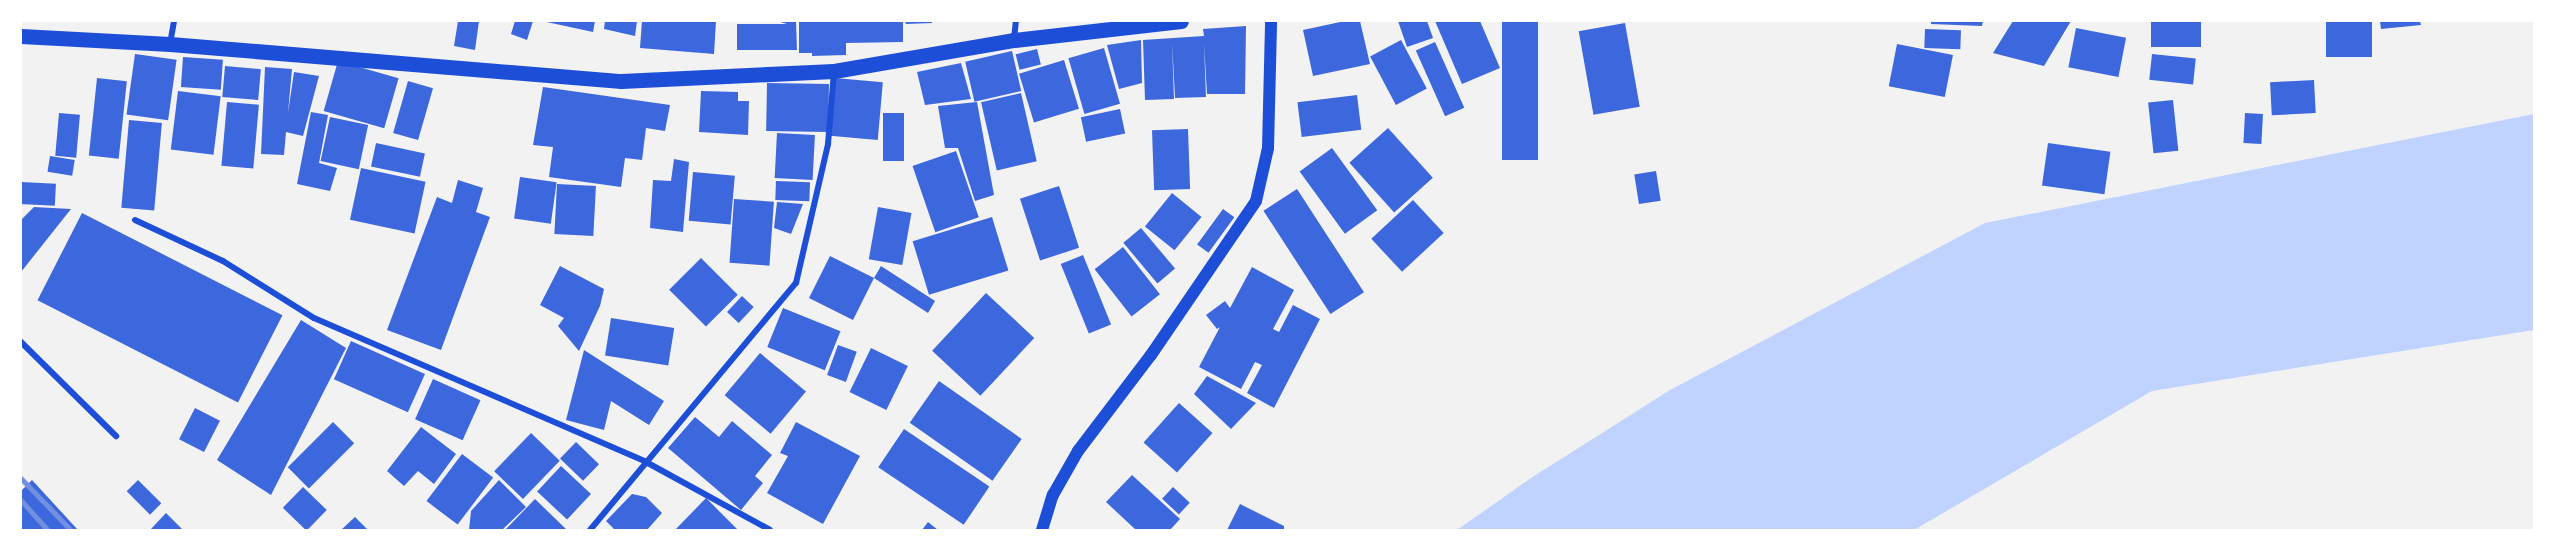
<!DOCTYPE html>
<style>
body{margin:0}
#map{position:relative;width:2555px;height:551px;overflow:hidden;background:#f2f2f2;font-family:"Source Sans 3",sans-serif}
div>[style]{position:absolute}
.water>*{inset:0;background:#bfd3fe}
.building>*{inset:0;background:#3d67dc;transform-origin:0 0}
.minor>*{height:6px;margin:-3px;padding:0 3px;transform-origin:3px;border-radius:3px;background:#1d4ed8}
.secondary>*{height:12px;margin:-6px;padding:0 6px;transform-origin:6px;border-radius:6px;background:#1d4ed8}
.primary>*{height:15px;margin:-7.5px;padding:0 7.5px;transform-origin:7.5px;border-radius:7.5px;background:#1d4ed8}
.rail>*{height:4.5px;margin:-2.25px;padding:0 2.25px;transform-origin:2.25px;border-radius:2.25px;background:#7290e2}
span{translate:-50% -50%;white-space:nowrap;text-align:center;line-height:1.15;-webkit-text-stroke:5px #fff;paint-order:stroke}
.frame{position:absolute;inset:0;border:22px solid #fff;pointer-events:none}
</style>
<div id="map">
<div class="water">
<i style="clip-path:polygon(2534px 114px,2534px 330px,2152px 391px,1914px 530px,1457px 530px,1531px 478px,1670px 390px,1985px 223px)"></i>
</div>
<div class="building">
<i style="clip-path:polygon(458px 21px,479px 21px,475px 50px,454px 46px)"></i>
<i style="clip-path:polygon(515px 21px,533px 21px,527px 40px,511px 34px)"></i>
<i style="clip-path:polygon(542px 21px,595px 21px,593px 32px)"></i>
<i style="clip-path:polygon(605px 21px,637px 21px,635px 36px,604px 29px)"></i>
<i style="clip-path:polygon(642px 21px,716px 21px,714px 54px,640px 48px)"></i>
<i style="clip-path:polygon(777px 21px,796px 21px,797px 50px,737px 50px,737px 24px,787px 24px)"></i>
<i style="clip-path:polygon(799px 21px,903px 21px,903px 42px,846px 43px,846px 55px,812px 56px,812px 53px,799px 53px)"></i>
<i style="clip-path:polygon(905px 21px,932px 21px,932px 23px,906px 24px)"></i>
<i style="clip-path:polygon(1345px 21px,1360px 21px,1370px 64px,1313px 76px,1303px 30px)"></i>
<i style="clip-path:polygon(1398px 21px,1427px 21px,1433px 38px,1407px 47px)"></i>
<i style="clip-path:polygon(1435px 21px,1480px 21px,1500px 68px,1462px 84px)"></i>
<i style="left:1502px;top:21px;width:36px;height:139px"></i>
<i style="clip-path:polygon(1931px 21px,1983px 21px,1982px 26px,1931px 24px)"></i>
<i style="clip-path:polygon(2013px 21px,2071px 21px,2044px 66px,1993px 53px)"></i>
<i style="left:2151px;top:21px;width:50px;height:26px"></i>
<i style="left:2326px;top:21px;width:46px;height:36px"></i>
<i style="clip-path:polygon(2380px 21px,2420px 21px,2421px 25px,2381px 29px)"></i>
<i style="left:1625px;top:23px;width:85px;height:47px;rotate:80deg"></i>
<i style="clip-path:polygon(1246px 26px,1245px 94px,1207px 94px,1204px 43px,1206px 97px,1175px 98px,1172px 42px,1174px 99px,1145px 100px,1143px 40px,1204px 36px,1203px 29px)"></i>
<i style="left:2076px;top:28px;width:51px;height:40px;rotate:11deg"></i>
<i style="left:1925px;top:29px;width:36px;height:19px;rotate:2deg"></i>
<i style="clip-path:polygon(1141px 40px,1142px 83px,1119px 89px,1107px 45px)"></i>
<i style="left:1401px;top:40px;width:55px;height:35px;rotate:62deg"></i>
<i style="left:1435px;top:42px;width:72px;height:21px;rotate:66deg"></i>
<i style="left:1897px;top:44px;width:57px;height:43px;rotate:11deg"></i>
<i style="left:1104px;top:48px;width:58px;height:37px;rotate:74deg"></i>
<i style="left:1037px;top:49px;width:16px;height:22px;rotate:76deg"></i>
<i style="left:1012px;top:51px;width:41px;height:48px;rotate:77deg"></i>
<i style="left:135px;top:54px;width:42px;height:61px;rotate:8deg"></i>
<i style="left:2152px;top:54px;width:44px;height:26px;rotate:6deg"></i>
<i style="left:183px;top:57px;width:40px;height:30px;rotate:4deg"></i>
<i style="left:1064px;top:60px;width:51px;height:47px;rotate:73deg"></i>
<i style="left:338px;top:61px;width:63px;height:52px;rotate:16deg"></i>
<i style="clip-path:polygon(961px 63px,971px 99px,925px 105px,917px 72px)"></i>
<i style="left:225px;top:66px;width:36px;height:31px;rotate:5deg"></i>
<i style="clip-path:polygon(265px 67px,292px 69px,288px 113px,294px 72px,319px 76px,303px 136px,286px 132px,284px 155px,261px 154px)"></i>
<i style="left:97px;top:78px;width:30px;height:78px;rotate:6deg"></i>
<i style="left:835px;top:78px;width:48px;height:58px;rotate:5deg"></i>
<i style="left:2314px;top:80px;width:33px;height:44px;rotate:87deg"></i>
<i style="left:408px;top:81px;width:26px;height:54px;rotate:16deg"></i>
<i style="left:767px;top:83px;width:62px;height:48px;rotate:1deg"></i>
<i style="clip-path:polygon(543px 87px,670px 105px,665px 131px,646px 128px,642px 160px,625px 158px,621px 187px,549px 177px,553px 147px,533px 145px)"></i>
<i style="left:178px;top:91px;width:43px;height:59px;rotate:7deg"></i>
<i style="clip-path:polygon(701px 91px,738px 92px,738px 101px,749px 101px,748px 135px,699px 132px)"></i>
<i style="left:1021px;top:93px;width:70px;height:41px;rotate:77deg"></i>
<i style="left:1357px;top:95px;width:35px;height:60px;rotate:83deg"></i>
<i style="left:2173px;top:100px;width:51px;height:25px;rotate:84deg"></i>
<i style="left:227px;top:102px;width:32px;height:64px;rotate:5deg"></i>
<i style="clip-path:polygon(977px 102px,994px 195px,975px 201px,958px 148px,945px 148px,938px 106px)"></i>
<i style="left:1120px;top:109px;width:25px;height:40px;rotate:78deg"></i>
<i style="clip-path:polygon(311px 112px,328px 115px,319px 163px,337px 168px,330px 191px,297px 184px)"></i>
<i style="left:59px;top:113px;width:21px;height:43px;rotate:5deg"></i>
<i style="left:883px;top:113px;width:21px;height:48px"></i>
<i style="left:2245px;top:113px;width:18px;height:30px;rotate:3deg"></i>
<i style="left:330px;top:117px;width:39px;height:45px;rotate:12deg"></i>
<i style="left:129px;top:120px;width:33px;height:88px;rotate:5deg"></i>
<i style="left:1388px;top:128px;width:67px;height:52px;rotate:48deg"></i>
<i style="left:1188px;top:129px;width:60px;height:36px;rotate:88deg"></i>
<i style="left:777px;top:133px;width:38px;height:45px;rotate:3deg"></i>
<i style="left:376px;top:143px;width:50px;height:24px;rotate:12deg"></i>
<i style="left:2048px;top:143px;width:63px;height:43px;rotate:8deg"></i>
<i style="left:1332px;top:148px;width:77px;height:40px;rotate:54deg"></i>
<i style="left:956px;top:151px;width:70px;height:46px;rotate:71deg"></i>
<i style="left:50px;top:156px;width:25px;height:16px;rotate:9deg"></i>
<i style="clip-path:polygon(674px 159px,689px 162px,683px 232px,650px 228px,653px 180px,671px 181px)"></i>
<i style="left:361px;top:168px;width:66px;height:53px;rotate:12deg"></i>
<i style="left:1656px;top:171px;width:30px;height:22px;rotate:81deg"></i>
<i style="left:693px;top:172px;width:42px;height:49px;rotate:5deg"></i>
<i style="left:520px;top:177px;width:37px;height:42px;rotate:8deg"></i>
<i style="clip-path:polygon(458px 180px,483px 188px,476px 212px,490px 217px,441px 350px,387px 330px,437px 197px,452px 203px)"></i>
<i style="left:776px;top:181px;width:34px;height:19px;rotate:2deg"></i>
<i style="left:21px;top:182px;width:35px;height:22px;rotate:3deg"></i>
<i style="left:557px;top:184px;width:39px;height:50px;rotate:3deg"></i>
<i style="left:1059px;top:186px;width:65px;height:41px;rotate:72deg"></i>
<i style="left:1297px;top:189px;width:123px;height:40px;rotate:57deg"></i>
<i style="left:1172px;top:193px;width:38px;height:43px;rotate:39deg"></i>
<i style="left:734px;top:199px;width:40px;height:64px;rotate:4deg"></i>
<i style="left:1413px;top:200px;width:45px;height:57px;rotate:47deg"></i>
<i style="clip-path:polygon(777px 202px,803px 204px,791px 234px,774px 228px)"></i>
<i style="clip-path:polygon(34px 207px,71px 209px,21px 272px,21px 220px)"></i>
<i style="left:878px;top:207px;width:34px;height:53px;rotate:10deg"></i>
<i style="left:1223px;top:209px;width:14px;height:44px;rotate:36deg"></i>
<i style="left:82px;top:213px;width:225px;height:98px;rotate:27deg"></i>
<i style="left:992px;top:217px;width:56px;height:83px;rotate:73deg"></i>
<i style="left:1141px;top:228px;width:53px;height:23px;rotate:50deg"></i>
<i style="left:1123px;top:247px;width:60px;height:36px;rotate:52deg"></i>
<i style="left:1083px;top:255px;width:75px;height:24px;rotate:68deg"></i>
<i style="clip-path:polygon(830px 256px,874px 278px,881px 266px,935px 301px,928px 313px,874px 278px,853px 320px,809px 298px)"></i>
<i style="left:701px;top:258px;width:52px;height:45px;rotate:45deg"></i>
<i style="clip-path:polygon(560px 266px,604px 289px,600px 306px,579px 351px,558px 326px,564px 318px,540px 305px)"></i>
<i style="clip-path:polygon(1252px 267px,1294px 290px,1273px 329px,1279px 332px,1293px 305px,1320px 319px,1274px 408px,1247px 393px,1262px 365px,1255px 362px,1241px 389px,1199px 367px,1220px 327px,1217px 329px,1206px 315px,1225px 301px,1230px 308px)"></i>
<i style="left:986px;top:293px;width:66px;height:79px;rotate:43deg"></i>
<i style="left:742px;top:296px;width:16px;height:22px;rotate:43deg"></i>
<i style="left:783px;top:308px;width:62px;height:42px;rotate:22deg"></i>
<i style="left:611px;top:318px;width:64px;height:38px;rotate:9deg"></i>
<i style="clip-path:polygon(301px 320px,346px 348px,271px 495px,217px 460px)"></i>
<i style="left:351px;top:341px;width:81px;height:42px;rotate:24deg"></i>
<i style="left:838px;top:345px;width:20px;height:32px;rotate:20deg"></i>
<i style="left:871px;top:348px;width:41px;height:49px;rotate:26deg"></i>
<i style="clip-path:polygon(584px 350px,664px 401px,649px 425px,611px 401px,604px 430px,566px 420px)"></i>
<i style="left:760px;top:353px;width:60px;height:55px;rotate:40deg"></i>
<i style="clip-path:polygon(1207px 376px,1256px 403px,1231px 429px,1194px 394px)"></i>
<i style="left:433px;top:379px;width:52px;height:44px;rotate:24deg"></i>
<i style="left:939px;top:381px;width:101px;height:51px;rotate:35deg"></i>
<i style="left:1179px;top:403px;width:45px;height:53px;rotate:42deg"></i>
<i style="left:195px;top:408px;width:28px;height:35px;rotate:27deg"></i>
<i style="clip-path:polygon(695px 417px,719px 437px,732px 421px,772px 455px,755px 476px,763px 483px,741px 510px,668px 448px)"></i>
<i style="left:333px;top:422px;width:30px;height:64px;rotate:45deg"></i>
<i style="clip-path:polygon(796px 422px,860px 456px,823px 524px,767px 493px,788px 456px,780px 453px)"></i>
<i style="clip-path:polygon(421px 427px,456px 454px,434px 484px,418px 471px,404px 486px,387px 471px)"></i>
<i style="left:904px;top:429px;width:103px;height:46px;rotate:34deg"></i>
<i style="left:531px;top:433px;width:40px;height:53px;rotate:44deg"></i>
<i style="left:576px;top:442px;width:32px;height:23px;rotate:44deg"></i>
<i style="left:462px;top:454px;width:39px;height:59px;rotate:37deg"></i>
<i style="left:561px;top:466px;width:41px;height:35px;rotate:43deg"></i>
<i style="clip-path:polygon(1132px 475px,1180px 519px,1170px 530px,1136px 530px,1106px 502px)"></i>
<i style="clip-path:polygon(32px 480px,78px 530px,21px 530px,21px 491px)"></i>
<i style="left:138px;top:480px;width:33px;height:16px;rotate:45deg"></i>
<i style="clip-path:polygon(499px 480px,526px 507px,502px 530px,469px 530px,471px 511px)"></i>
<i style="left:303px;top:487px;width:33px;height:29px;rotate:44deg"></i>
<i style="left:1173px;top:487px;width:23px;height:16px;rotate:43deg"></i>
<i style="clip-path:polygon(632px 494px,646px 497px,662px 513px,647px 530px,615px 530px,606px 521px)"></i>
<i style="clip-path:polygon(706px 498px,738px 530px,675px 530px)"></i>
<i style="clip-path:polygon(535px 499px,567px 530px,505px 530px)"></i>
<i style="clip-path:polygon(1240px 504px,1284px 526px,1284px 530px,1227px 530px)"></i>
<i style="clip-path:polygon(166px 513px,183px 530px,150px 530px)"></i>
<i style="clip-path:polygon(355px 517px,368px 530px,341px 530px)"></i>
<i style="clip-path:polygon(928px 522px,938px 530px,922px 530px)"></i>
</div>
<div class="minor">
<i style="left:1014px;top:39px;width:18px;rotate:-84deg"></i>
<i style="left:170px;top:44px;width:23px;rotate:-80deg"></i>
<i style="left:135px;top:220px;width:97px;rotate:25deg"></i>
<i style="left:223px;top:261px;width:107px;rotate:32.1deg"></i>
<i style="left:314px;top:318px;width:362px;rotate:23.4deg"></i>
<i style="left:646px;top:462px;width:141px;rotate:28.7deg"></i>
<i style="left:21px;top:342px;width:134px;rotate:44.7deg"></i>
<i style="left:590px;top:530px;width:322px;rotate:-50.2deg"></i>
<i style="left:796px;top:283px;width:143px;rotate:-77deg"></i>
<i style="left:828px;top:144px;width:72px;rotate:-85.2deg"></i>
</div>
<div class="secondary">
<i style="left:1042px;top:530px;width:37px;rotate:-73deg"></i>
<i style="left:1053px;top:495px;width:51px;rotate:-60.4deg"></i>
<i style="left:1078px;top:451px;width:121px;rotate:-52.8deg"></i>
<i style="left:1151px;top:355px;width:186px;rotate:-55.7deg"></i>
<i style="left:1256px;top:201px;width:54px;rotate:-77.2deg"></i>
<i style="left:1268px;top:148px;width:127px;rotate:-88.6deg"></i>
</div>
<div class="primary">
<i style="left:21px;top:36px;width:149px;rotate:3.1deg"></i>
<i style="left:170px;top:44px;width:453px;rotate:4.7deg"></i>
<i style="left:621px;top:81px;width:213px;rotate:-2.7deg"></i>
<i style="left:834px;top:71px;width:183px;rotate:-9.8deg"></i>
<i style="left:1014px;top:40px;width:168px;rotate:-6.5deg"></i>
</div>
<div class="rail">
<i style="left:21px;top:478px;width:72px;rotate:46.1deg"></i>
<i style="left:21px;top:500px;width:40px;rotate:48deg"></i>
</div>
<div class="frame"></div>
</div>
